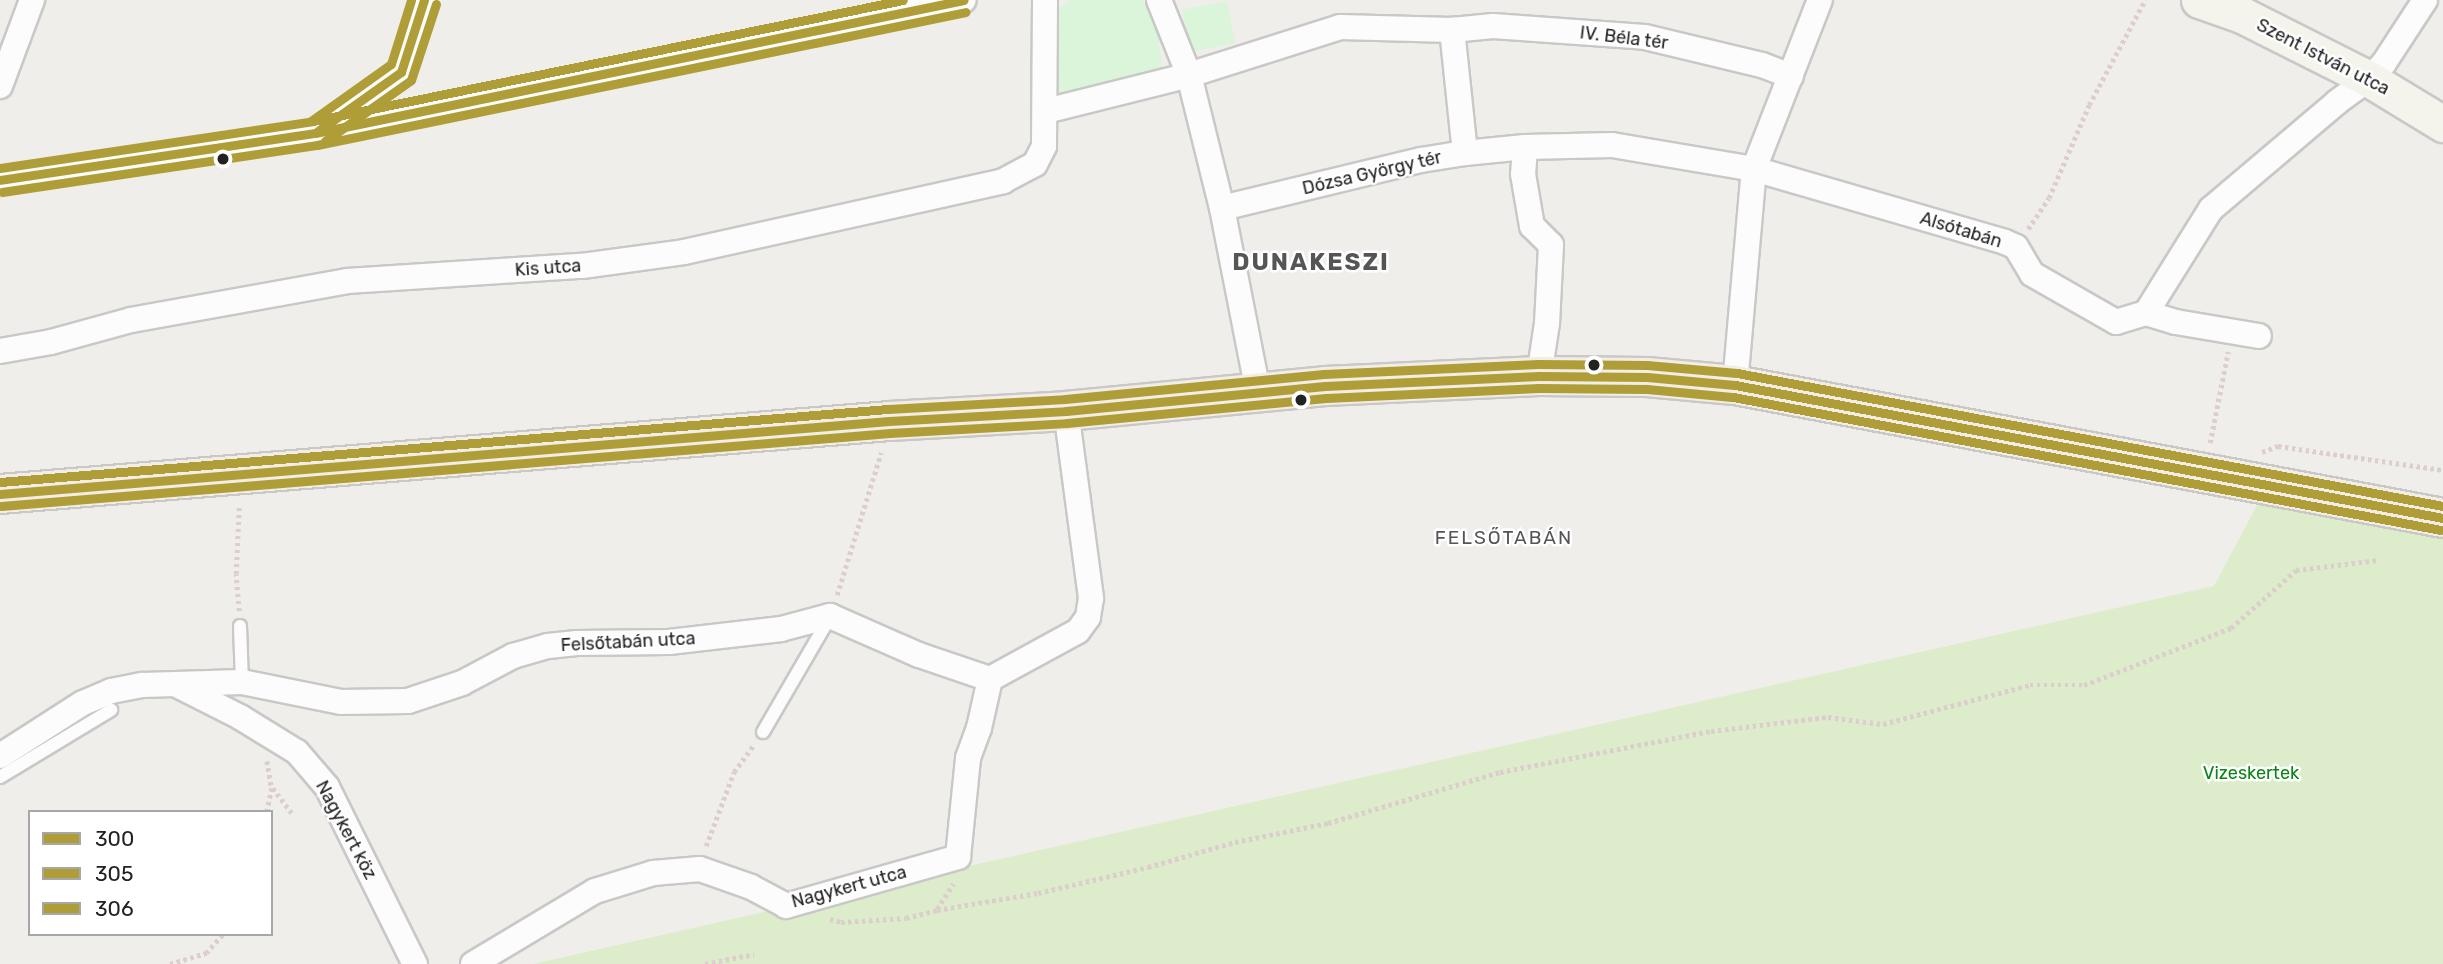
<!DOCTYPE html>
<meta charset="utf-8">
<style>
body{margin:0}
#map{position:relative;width:2443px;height:964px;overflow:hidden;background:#f0eeeb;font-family:Rubik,sans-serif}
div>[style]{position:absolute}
.grass>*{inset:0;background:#ddeccb}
.park>*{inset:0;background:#daf5da;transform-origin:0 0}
.path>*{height:4.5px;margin-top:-2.25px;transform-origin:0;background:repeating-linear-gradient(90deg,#dccecd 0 3.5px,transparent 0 7px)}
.roads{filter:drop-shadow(2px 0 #c9c8c7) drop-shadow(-2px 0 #c9c8c7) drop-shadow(0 2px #c9c8c7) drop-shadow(0 -2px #c9c8c7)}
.lane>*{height:12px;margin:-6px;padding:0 6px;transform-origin:6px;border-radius:6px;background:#fdfcfc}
.street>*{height:24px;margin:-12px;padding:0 12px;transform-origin:12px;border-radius:12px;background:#fdfcfc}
.secondary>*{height:35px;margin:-17.5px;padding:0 17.5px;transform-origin:17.5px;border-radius:17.5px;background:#f4f4ed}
.primary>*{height:38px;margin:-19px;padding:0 19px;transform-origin:19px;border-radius:19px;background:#f3ede7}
.bus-1>*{height:9px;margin:-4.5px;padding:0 4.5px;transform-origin:4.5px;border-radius:4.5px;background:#af9e37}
.bus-2>*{height:9px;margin:-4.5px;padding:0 4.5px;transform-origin:4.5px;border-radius:4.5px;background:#af9e37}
.bus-3>*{height:9px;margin:-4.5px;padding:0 4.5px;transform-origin:4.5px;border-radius:4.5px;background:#af9e37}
.bus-4>*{height:9px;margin:-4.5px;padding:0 4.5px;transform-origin:4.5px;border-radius:4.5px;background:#af9e37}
.bus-5>*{height:9px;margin:-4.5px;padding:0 4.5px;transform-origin:4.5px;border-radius:4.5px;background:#af9e37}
.bus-6>*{height:9px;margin:-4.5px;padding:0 4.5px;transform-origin:4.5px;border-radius:4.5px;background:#af9e37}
.dots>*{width:19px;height:19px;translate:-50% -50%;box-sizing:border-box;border:4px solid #fff;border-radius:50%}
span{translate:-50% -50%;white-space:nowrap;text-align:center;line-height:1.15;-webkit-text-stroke:5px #fff;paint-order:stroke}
.street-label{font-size:18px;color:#222}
.park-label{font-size:18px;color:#0c8416}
.neighbourhood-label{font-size:19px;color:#555;letter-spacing:2px}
.district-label{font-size:24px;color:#555;font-weight:700;letter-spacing:2px}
.legend{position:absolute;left:28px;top:810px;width:245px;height:126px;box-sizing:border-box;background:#fff;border:2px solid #a7a7a7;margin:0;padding:9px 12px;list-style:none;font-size:21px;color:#222}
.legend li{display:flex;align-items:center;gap:14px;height:35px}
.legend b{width:35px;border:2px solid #a7a7a7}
</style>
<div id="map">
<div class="grass">
<i style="clip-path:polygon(2262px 496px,2443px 535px,2443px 964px,533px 964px,2214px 586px)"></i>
</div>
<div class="park">
<i style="clip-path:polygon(1071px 0,1143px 0,1157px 30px,1163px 72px,1052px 99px,1054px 12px)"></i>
<i style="left:1227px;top:1px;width:43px;height:46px;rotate:79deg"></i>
</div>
<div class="path">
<i style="left:2028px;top:229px;width:37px;rotate:-56deg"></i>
<i style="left:2049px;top:198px;width:101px;rotate:-66.7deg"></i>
<i style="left:2089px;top:105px;width:119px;rotate:-61.9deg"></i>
<i style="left:2210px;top:443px;width:93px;rotate:-78.8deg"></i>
<i style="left:2262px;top:452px;width:17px;rotate:-21deg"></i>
<i style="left:2278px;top:446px;width:167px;rotate:8.3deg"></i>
<i style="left:837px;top:595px;width:149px;rotate:-72.8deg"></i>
<i style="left:239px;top:611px;width:37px;rotate:-95deg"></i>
<i style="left:236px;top:574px;width:70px;rotate:-87.5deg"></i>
<i style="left:267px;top:761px;width:27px;rotate:80deg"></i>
<i style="left:272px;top:788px;width:25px;rotate:102deg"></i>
<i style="left:273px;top:788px;width:31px;rotate:53deg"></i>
<i style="left:706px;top:846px;width:79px;rotate:-69.3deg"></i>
<i style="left:734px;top:772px;width:34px;rotate:-54deg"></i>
<i style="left:937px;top:909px;width:30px;rotate:-57deg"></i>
<i style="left:830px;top:919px;width:11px;rotate:15deg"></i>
<i style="left:841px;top:922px;width:65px;rotate:-3.5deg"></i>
<i style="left:906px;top:918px;width:32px;rotate:-14deg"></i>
<i style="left:937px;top:910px;width:102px;rotate:-9.6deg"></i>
<i style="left:1038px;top:893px;width:113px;rotate:-13.3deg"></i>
<i style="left:1148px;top:867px;width:91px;rotate:-16deg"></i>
<i style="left:1235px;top:842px;width:95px;rotate:-11.5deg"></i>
<i style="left:1328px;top:823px;width:179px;rotate:-16.5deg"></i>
<i style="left:1500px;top:772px;width:215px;rotate:-11deg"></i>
<i style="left:1711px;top:731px;width:118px;rotate:-6.8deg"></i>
<i style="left:1828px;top:717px;width:55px;rotate:7.3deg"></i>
<i style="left:1883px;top:724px;width:152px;rotate:-14.9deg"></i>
<i style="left:2030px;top:685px;width:54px"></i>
<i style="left:2084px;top:685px;width:158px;rotate:-21.2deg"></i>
<i style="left:2231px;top:628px;width:87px;rotate:-41.7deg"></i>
<i style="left:2296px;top:570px;width:84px;rotate:-6.9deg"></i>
<i style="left:170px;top:964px;width:38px;rotate:-17deg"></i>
<i style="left:206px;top:953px;width:25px;rotate:-48deg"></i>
<i style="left:705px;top:964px;width:50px;rotate:-11.5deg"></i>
</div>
<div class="roads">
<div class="lane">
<i style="left:240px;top:626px;width:56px;rotate:88deg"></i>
<i style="left:763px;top:732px;width:133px;rotate:-59.8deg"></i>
<i style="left:0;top:777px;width:130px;rotate:-31.1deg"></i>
</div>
<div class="street">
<i style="left:1159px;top:0;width:81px;rotate:68.2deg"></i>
<i style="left:1189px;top:75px;width:137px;rotate:76.1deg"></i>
<i style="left:1222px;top:208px;width:187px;rotate:78.9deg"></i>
<i style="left:0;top:86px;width:92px;rotate:-69.6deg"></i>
<i style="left:1046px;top:111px;width:147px;rotate:-14.1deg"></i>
<i style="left:1189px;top:75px;width:158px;rotate:-17.6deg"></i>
<i style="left:1340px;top:27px;width:112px;rotate:1.5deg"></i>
<i style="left:1452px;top:30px;width:41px;rotate:-5.6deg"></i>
<i style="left:1493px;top:26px;width:152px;rotate:4.1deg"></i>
<i style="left:1645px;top:37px;width:120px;rotate:13.5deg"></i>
<i style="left:1762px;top:65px;width:31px;rotate:21deg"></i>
<i style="left:324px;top:127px;width:95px;rotate:-35.5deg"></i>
<i style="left:401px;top:72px;width:76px;rotate:-72.3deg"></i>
<i style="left:1525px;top:147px;width:27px;rotate:94deg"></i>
<i style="left:1523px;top:174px;width:53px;rotate:80.2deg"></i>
<i style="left:1532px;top:226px;width:27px;rotate:45deg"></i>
<i style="left:1551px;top:245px;width:78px;rotate:92.9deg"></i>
<i style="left:1547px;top:323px;width:54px;rotate:98.6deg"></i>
<i style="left:1465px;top:153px;width:60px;rotate:-5.7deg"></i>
<i style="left:1525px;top:147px;width:87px;rotate:-1.3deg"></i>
<i style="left:1612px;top:145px;width:144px;rotate:9.6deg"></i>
<i style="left:1754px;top:169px;width:261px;rotate:16.2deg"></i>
<i style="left:2005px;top:242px;width:12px;rotate:24deg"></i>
<i style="left:2016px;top:247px;width:31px;rotate:59deg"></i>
<i style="left:2032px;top:274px;width:97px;rotate:29.7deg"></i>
<i style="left:2116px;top:322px;width:31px;rotate:-17deg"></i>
<i style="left:2146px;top:313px;width:31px;rotate:17deg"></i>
<i style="left:2176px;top:322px;width:84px;rotate:9.6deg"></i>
<i style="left:0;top:180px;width:318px;rotate:-8.5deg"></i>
<i style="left:315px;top:133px;width:662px;rotate:-11.58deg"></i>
<i style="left:1222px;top:208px;width:205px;rotate:-13.6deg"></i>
<i style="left:1421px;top:160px;width:45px;rotate:-9deg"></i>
<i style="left:1465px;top:153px;width:124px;rotate:-96deg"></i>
<i style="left:2146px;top:313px;width:123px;rotate:-58deg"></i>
<i style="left:2211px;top:209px;width:165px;rotate:-40.3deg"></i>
<i style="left:2337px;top:102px;width:39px;rotate:-36deg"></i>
<i style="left:2369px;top:79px;width:22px;rotate:-47deg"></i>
<i style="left:2384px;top:63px;width:75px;rotate:-56.9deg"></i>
<i style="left:0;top:351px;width:52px;rotate:-10deg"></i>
<i style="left:51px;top:342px;width:83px;rotate:-15.4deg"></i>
<i style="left:131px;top:320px;width:219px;rotate:-10.2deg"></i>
<i style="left:347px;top:281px;width:235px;rotate:-3.7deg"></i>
<i style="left:582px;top:266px;width:103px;rotate:-7.8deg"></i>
<i style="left:684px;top:252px;width:327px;rotate:-12.5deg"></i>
<i style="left:1003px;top:181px;width:36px;rotate:-28deg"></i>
<i style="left:1035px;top:164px;width:20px;rotate:-63deg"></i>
<i style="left:1044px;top:146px;width:146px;rotate:-89.6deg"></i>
<i style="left:1735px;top:385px;width:217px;rotate:-85deg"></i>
<i style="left:1754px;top:169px;width:181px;rotate:-68.7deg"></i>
<i style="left:177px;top:685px;width:71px;rotate:26.9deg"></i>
<i style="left:240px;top:717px;width:67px;rotate:31.6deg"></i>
<i style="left:297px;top:752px;width:46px;rotate:49.4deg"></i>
<i style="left:327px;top:787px;width:198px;rotate:63.6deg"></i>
<i style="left:0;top:756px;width:98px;rotate:-32.6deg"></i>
<i style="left:83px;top:703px;width:30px;rotate:-23deg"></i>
<i style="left:111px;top:691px;width:32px;rotate:-11deg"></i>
<i style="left:142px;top:685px;width:100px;rotate:-1.7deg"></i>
<i style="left:242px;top:682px;width:101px;rotate:11.4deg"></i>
<i style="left:341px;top:702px;width:67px;rotate:-0.9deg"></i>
<i style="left:408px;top:701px;width:57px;rotate:-18.4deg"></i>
<i style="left:462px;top:683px;width:58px;rotate:-27.9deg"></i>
<i style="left:513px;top:656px;width:36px;rotate:-16deg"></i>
<i style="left:548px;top:646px;width:29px;rotate:-6deg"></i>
<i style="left:577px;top:643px;width:92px;rotate:-0.6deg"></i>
<i style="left:669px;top:642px;width:113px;rotate:-6.6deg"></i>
<i style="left:781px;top:629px;width:51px;rotate:-14.9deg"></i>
<i style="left:830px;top:616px;width:97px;rotate:23.7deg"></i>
<i style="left:919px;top:655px;width:75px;rotate:18.7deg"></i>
<i style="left:990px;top:679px;width:100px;rotate:-28.6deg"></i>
<i style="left:1078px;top:631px;width:17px;rotate:-54deg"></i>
<i style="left:1088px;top:617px;width:19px;rotate:-81deg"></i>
<i style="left:1091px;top:598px;width:189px;rotate:-97.6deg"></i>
<i style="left:473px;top:964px;width:142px;rotate:-30.9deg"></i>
<i style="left:595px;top:891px;width:61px;rotate:-17.2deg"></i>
<i style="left:653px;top:873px;width:47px;rotate:-4.9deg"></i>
<i style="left:700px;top:869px;width:54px;rotate:19.4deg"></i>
<i style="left:751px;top:887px;width:40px;rotate:28deg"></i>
<i style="left:786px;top:906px;width:179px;rotate:-15.9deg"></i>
<i style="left:958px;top:857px;width:100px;rotate:-84.2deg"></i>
<i style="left:968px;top:758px;width:32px;rotate:-70deg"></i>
<i style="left:979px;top:728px;width:50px;rotate:-77.3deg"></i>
</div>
<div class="secondary">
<i style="left:2199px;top:0;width:46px;rotate:19.2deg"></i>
<i style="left:2242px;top:15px;width:142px;rotate:26.7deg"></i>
<i style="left:2369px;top:79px;width:87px;rotate:31.3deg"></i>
</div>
<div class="primary">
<i style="left:0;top:494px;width:892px;rotate:-4.69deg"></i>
<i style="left:889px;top:421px;width:177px;rotate:-3.2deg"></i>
<i style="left:1066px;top:411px;width:260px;rotate:-5.5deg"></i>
<i style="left:1325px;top:386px;width:214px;rotate:-2.7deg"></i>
<i style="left:1539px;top:376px;width:108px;rotate:0.5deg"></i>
<i style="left:1647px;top:377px;width:88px;rotate:5.2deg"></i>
<i style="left:1735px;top:385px;width:720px;rotate:10.64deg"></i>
</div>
</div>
<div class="bus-1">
<i style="left:0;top:494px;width:892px;rotate:-4.69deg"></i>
<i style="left:889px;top:421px;width:177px;rotate:-3.2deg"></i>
<i style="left:1066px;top:411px;width:260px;rotate:-5.5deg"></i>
<i style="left:1325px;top:386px;width:214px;rotate:-2.7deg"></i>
<i style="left:1539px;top:376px;width:108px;rotate:0.5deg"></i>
<i style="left:1647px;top:377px;width:88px;rotate:5.2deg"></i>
<i style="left:1735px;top:385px;width:720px;rotate:10.64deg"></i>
</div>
<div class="bus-2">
<i style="left:1px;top:506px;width:892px;rotate:-4.69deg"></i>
<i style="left:890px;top:433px;width:177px;rotate:-3.2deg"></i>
<i style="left:1067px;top:423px;width:260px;rotate:-5.5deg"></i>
<i style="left:1326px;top:398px;width:213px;rotate:-2.7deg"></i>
<i style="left:1539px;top:388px;width:107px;rotate:0.5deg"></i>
<i style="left:1646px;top:389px;width:87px;rotate:5.3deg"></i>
<i style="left:1733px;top:397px;width:720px;rotate:10.64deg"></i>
</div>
<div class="bus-3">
<i style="left:0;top:482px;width:891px;rotate:-4.7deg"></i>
<i style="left:888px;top:409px;width:177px;rotate:-3.2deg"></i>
<i style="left:1065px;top:399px;width:260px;rotate:-5.5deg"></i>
<i style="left:1324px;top:374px;width:214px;rotate:-2.7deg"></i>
<i style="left:1538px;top:364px;width:109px;rotate:0.5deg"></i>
<i style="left:1647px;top:365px;width:90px;rotate:5.1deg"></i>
<i style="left:1737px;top:373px;width:718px;rotate:10.67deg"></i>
</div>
<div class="bus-4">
<i style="left:318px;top:131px;width:102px;rotate:-35.4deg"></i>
<i style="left:401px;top:72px;width:76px;rotate:-72.3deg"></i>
<i style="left:0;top:180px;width:318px;rotate:-8.5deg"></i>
<i style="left:315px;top:133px;width:662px;rotate:-11.58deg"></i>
</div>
<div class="bus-5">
<i style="left:325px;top:141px;width:105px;rotate:-35.3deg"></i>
<i style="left:411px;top:80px;width:80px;rotate:-71.8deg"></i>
<i style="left:2px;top:192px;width:318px;rotate:-8.5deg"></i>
<i style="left:317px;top:145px;width:662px;rotate:-11.58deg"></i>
</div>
<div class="bus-6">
<i style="left:311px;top:121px;width:98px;rotate:-35.5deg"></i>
<i style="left:391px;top:64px;width:67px;rotate:-72.6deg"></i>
<i style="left:0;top:168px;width:317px;rotate:-8.5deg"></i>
<i style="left:313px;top:121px;width:602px;rotate:-11.59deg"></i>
</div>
<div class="dots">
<i style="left:223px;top:159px;background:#222"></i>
<i style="left:1594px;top:365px;background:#222"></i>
<i style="left:1301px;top:400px;background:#222"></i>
</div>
<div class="street-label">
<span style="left:1624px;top:38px;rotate:7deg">IV. Béla tér</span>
<span style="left:2323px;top:57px;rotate:27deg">Szent István utca</span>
<span style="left:1372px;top:173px;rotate:-13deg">Dózsa György tér</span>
<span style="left:1961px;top:230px;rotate:17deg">Alsótabán</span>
<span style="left:548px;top:268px;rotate:-4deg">Kis utca</span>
<span style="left:628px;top:642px;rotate:-3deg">Felsőtabán utca</span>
<span style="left:346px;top:830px;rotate:62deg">Nagykert köz</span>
<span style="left:849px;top:887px;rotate:-15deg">Nagykert utca</span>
</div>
<div class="park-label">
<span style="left:2251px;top:773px">Vizeskertek</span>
</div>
<div class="neighbourhood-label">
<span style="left:1504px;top:538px">FELSŐTABÁN</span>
</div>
<div class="district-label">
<span style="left:1311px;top:263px">DUNAKESZI</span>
</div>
<ul class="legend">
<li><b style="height:9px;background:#af9e37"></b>300</li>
<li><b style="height:9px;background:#af9e37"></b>305</li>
<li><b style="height:9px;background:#af9e37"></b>306</li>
</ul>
</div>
